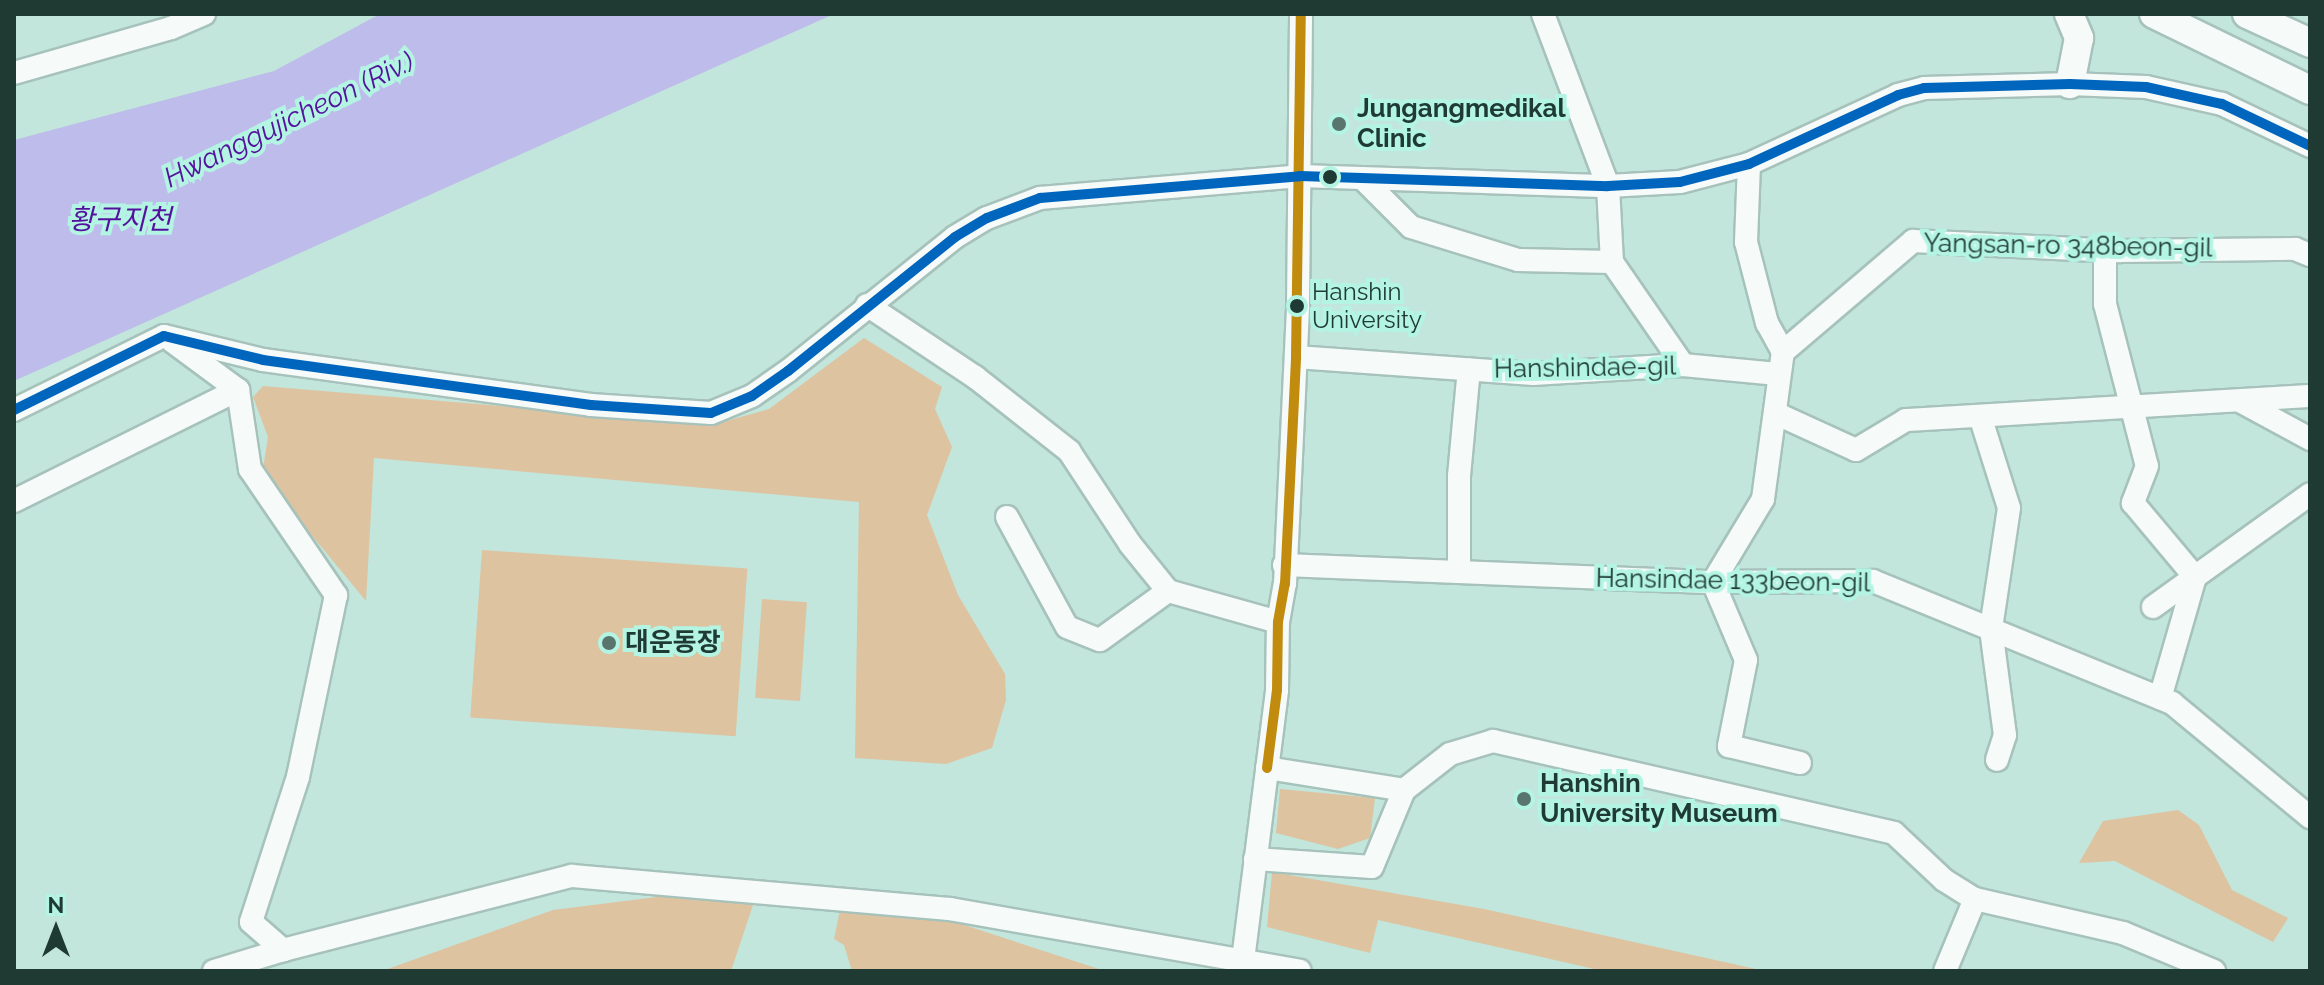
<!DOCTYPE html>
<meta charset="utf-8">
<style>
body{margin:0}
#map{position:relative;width:2324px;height:985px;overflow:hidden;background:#c2e5dc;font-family:Raleway,"Noto Sans KR",sans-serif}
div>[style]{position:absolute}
.green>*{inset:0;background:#dec3a0;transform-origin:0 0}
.water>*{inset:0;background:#bebcea}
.roads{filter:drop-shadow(2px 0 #a6c2bb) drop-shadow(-2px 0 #a6c2bb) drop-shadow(0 2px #a6c2bb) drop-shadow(0 -2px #a6c2bb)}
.minor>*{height:22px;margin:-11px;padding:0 11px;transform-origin:11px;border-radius:11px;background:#f6fbfa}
.major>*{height:28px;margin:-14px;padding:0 14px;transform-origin:14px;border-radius:14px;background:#f6fbfa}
.bus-1>*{height:10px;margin:-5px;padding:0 5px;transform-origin:5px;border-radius:5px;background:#c18b0d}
.bus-2>*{height:10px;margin:-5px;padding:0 5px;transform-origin:5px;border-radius:5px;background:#0065bd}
.dots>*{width:22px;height:22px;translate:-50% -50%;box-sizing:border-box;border:4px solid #b3f4e3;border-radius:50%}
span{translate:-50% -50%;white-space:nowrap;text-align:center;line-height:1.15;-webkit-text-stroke:8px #b3f4e3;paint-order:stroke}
.bus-label{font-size:24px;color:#1f3a33}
.left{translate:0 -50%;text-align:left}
.poi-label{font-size:26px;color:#1f3a33;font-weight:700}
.street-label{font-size:26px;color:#1f3a33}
.water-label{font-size:28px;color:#54119e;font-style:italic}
.frame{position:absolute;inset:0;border:16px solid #1f3a33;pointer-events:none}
.north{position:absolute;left:16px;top:889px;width:80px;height:80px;-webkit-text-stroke:6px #b3f4e3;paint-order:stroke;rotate:0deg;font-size:22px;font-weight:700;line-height:32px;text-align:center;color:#1f3a33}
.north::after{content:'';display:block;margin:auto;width:28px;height:36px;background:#1f3a33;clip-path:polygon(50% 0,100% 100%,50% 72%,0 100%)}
</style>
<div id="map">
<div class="green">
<i style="clip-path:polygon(864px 338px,942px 387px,935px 409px,952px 447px,927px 515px,958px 595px,1005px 674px,1006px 700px,992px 748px,946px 764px,855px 758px,859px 502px,374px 458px,366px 601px,262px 475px,268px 437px,253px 397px,263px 386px,715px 424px,769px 409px)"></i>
<i style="left:482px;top:550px;width:266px;height:168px;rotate:4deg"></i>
<i style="left:762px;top:599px;width:45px;height:99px;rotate:4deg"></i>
<i style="clip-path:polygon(1280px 789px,1375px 798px,1370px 838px,1338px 849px,1276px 833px)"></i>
<i style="clip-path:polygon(2178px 810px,2199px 825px,2232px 890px,2288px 918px,2273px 942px,2115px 861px,2079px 863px,2103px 821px)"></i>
<i style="clip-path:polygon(1272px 872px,1484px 909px,1765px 971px,1603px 971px,1378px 920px,1370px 953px,1267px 927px)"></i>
<i style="clip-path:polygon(760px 884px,731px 971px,382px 971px,553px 910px)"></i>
<i style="clip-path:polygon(840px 910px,952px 921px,1105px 971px,852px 971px,844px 945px,834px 939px)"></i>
</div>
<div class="water">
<i style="clip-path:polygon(380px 14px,834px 14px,14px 381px,14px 140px,274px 71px)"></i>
</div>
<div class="roads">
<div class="minor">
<i style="left:1543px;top:14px;width:184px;rotate:69.3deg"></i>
<i style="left:1608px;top:186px;width:76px;rotate:87deg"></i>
<i style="left:14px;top:73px;width:163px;rotate:-16deg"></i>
<i style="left:171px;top:28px;width:36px;rotate:-23deg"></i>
<i style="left:1749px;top:164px;width:78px;rotate:92.2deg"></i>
<i style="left:1746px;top:242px;width:84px;rotate:75.5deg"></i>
<i style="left:1767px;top:323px;width:33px;rotate:61deg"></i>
<i style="left:1362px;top:178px;width:69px;rotate:45deg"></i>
<i style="left:1411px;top:227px;width:112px;rotate:17.1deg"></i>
<i style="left:1518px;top:260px;width:94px;rotate:1.2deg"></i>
<i style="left:1612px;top:262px;width:125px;rotate:55.4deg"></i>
<i style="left:2105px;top:250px;width:54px;rotate:90deg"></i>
<i style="left:2105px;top:304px;width:167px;rotate:75.5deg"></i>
<i style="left:2147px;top:466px;width:40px;rotate:111deg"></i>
<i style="left:2133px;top:503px;width:97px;rotate:50deg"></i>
<i style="left:2195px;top:577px;width:126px;rotate:106.1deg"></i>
<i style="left:867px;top:305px;width:130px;rotate:33.7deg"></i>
<i style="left:975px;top:377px;width:120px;rotate:38.2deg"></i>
<i style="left:1069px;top:451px;width:111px;rotate:56.7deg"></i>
<i style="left:1130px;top:544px;width:60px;rotate:51deg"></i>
<i style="left:1168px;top:591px;width:114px;rotate:15.7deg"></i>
<i style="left:173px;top:342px;width:81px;rotate:36.4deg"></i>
<i style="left:238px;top:390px;width:80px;rotate:81.4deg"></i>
<i style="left:250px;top:469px;width:153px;rotate:55.7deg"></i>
<i style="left:336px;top:595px;width:186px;rotate:101.8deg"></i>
<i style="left:298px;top:777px;width:152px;rotate:108deg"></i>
<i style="left:251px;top:922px;width:43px;rotate:41.2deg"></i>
<i style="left:283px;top:950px;width:298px;rotate:-14.4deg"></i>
<i style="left:572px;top:876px;width:379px;rotate:5deg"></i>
<i style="left:950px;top:909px;width:355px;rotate:10deg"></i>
<i style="left:1296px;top:357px;width:238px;rotate:4.1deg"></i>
<i style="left:1533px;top:374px;width:150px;rotate:-3.4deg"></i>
<i style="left:1683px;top:365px;width:95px;rotate:5.4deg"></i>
<i style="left:2240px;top:401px;width:80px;rotate:28.5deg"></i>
<i style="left:14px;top:410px;width:167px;rotate:-26.3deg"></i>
<i style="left:164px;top:336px;width:102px;rotate:13.6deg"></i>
<i style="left:263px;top:360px;width:331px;rotate:7.8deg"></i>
<i style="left:591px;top:405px;width:120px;rotate:3.8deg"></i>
<i style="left:711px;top:413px;width:44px;rotate:-22.5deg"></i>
<i style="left:752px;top:396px;width:44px;rotate:-34.8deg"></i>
<i style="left:788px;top:371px;width:214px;rotate:-38.7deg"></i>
<i style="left:955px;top:237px;width:37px;rotate:-31deg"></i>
<i style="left:987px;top:218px;width:57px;rotate:-20.7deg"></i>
<i style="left:1040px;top:198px;width:261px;rotate:-4.8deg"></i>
<i style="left:1300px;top:176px;width:308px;rotate:1.9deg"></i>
<i style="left:1608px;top:186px;width:72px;rotate:-3.2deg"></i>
<i style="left:1680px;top:182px;width:71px;rotate:-14.6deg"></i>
<i style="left:1749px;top:164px;width:164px;rotate:-24.8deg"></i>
<i style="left:1898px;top:95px;width:27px;rotate:-15deg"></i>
<i style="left:1924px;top:88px;width:146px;rotate:-1.6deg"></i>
<i style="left:2070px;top:84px;width:76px;rotate:2.3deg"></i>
<i style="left:2146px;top:87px;width:78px;rotate:12.6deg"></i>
<i style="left:2222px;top:104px;width:98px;rotate:25.5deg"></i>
<i style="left:1775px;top:413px;width:89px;rotate:24.6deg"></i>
<i style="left:1856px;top:450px;width:58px;rotate:-31deg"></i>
<i style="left:1906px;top:420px;width:405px;rotate:-3.4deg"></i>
<i style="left:1980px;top:416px;width:96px;rotate:72.5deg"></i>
<i style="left:2009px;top:508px;width:122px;rotate:98.5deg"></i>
<i style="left:1991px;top:629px;width:107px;rotate:82.5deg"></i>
<i style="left:2005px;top:735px;width:26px;rotate:108deg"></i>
<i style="left:14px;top:501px;width:250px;rotate:-26.4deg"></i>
<i style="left:1007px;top:517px;width:125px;rotate:61.4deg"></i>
<i style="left:1067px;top:627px;width:35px;rotate:22deg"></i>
<i style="left:1100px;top:640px;width:84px;rotate:-35.8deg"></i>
<i style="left:1284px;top:565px;width:429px;rotate:2.3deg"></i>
<i style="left:1713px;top:582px;width:160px;rotate:-0.4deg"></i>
<i style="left:1873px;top:581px;width:323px;rotate:22.2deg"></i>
<i style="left:2172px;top:703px;width:179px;rotate:39.6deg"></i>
<i style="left:1459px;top:572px;width:96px;rotate:-90deg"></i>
<i style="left:1459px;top:476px;width:107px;rotate:-84.7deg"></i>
<i style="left:1713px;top:582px;width:97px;rotate:-58.9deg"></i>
<i style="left:1763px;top:499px;width:148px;rotate:-82.3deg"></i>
<i style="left:1783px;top:352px;width:171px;rotate:-40.5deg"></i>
<i style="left:1913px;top:241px;width:208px;rotate:2.8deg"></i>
<i style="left:2121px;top:251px;width:174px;rotate:-0.7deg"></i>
<i style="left:2295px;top:249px;width:16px;rotate:22deg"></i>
<i style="left:1713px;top:582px;width:85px;rotate:67.1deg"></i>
<i style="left:1746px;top:660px;width:88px;rotate:101.2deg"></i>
<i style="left:1729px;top:746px;width:73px;rotate:13.5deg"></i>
<i style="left:2153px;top:607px;width:193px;rotate:-35.7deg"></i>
<i style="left:1267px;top:768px;width:139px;rotate:9.1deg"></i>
<i style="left:1255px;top:859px;width:117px;rotate:3.9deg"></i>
<i style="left:1372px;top:867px;width:83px;rotate:-67.4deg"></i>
<i style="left:1404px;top:790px;width:58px;rotate:-38deg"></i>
<i style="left:1450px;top:754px;width:45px;rotate:-16.8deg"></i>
<i style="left:1493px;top:741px;width:411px;rotate:12.9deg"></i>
<i style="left:1894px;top:833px;width:69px;rotate:43.2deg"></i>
<i style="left:1944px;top:880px;width:36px;rotate:32deg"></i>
<i style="left:1975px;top:899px;width:78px;rotate:112.6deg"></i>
<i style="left:1975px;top:899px;width:152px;rotate:12.9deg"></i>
<i style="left:2123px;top:933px;width:99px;rotate:22.7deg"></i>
<i style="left:1243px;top:960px;width:272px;rotate:-82.8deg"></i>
<i style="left:1277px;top:690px;width:68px;rotate:-89.2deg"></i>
<i style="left:1278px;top:622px;width:39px;rotate:-80deg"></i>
<i style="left:1285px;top:584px;width:278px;rotate:-87.3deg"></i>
<i style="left:1298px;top:306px;width:292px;rotate:-89.4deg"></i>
<i style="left:214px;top:971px;width:72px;rotate:-16.9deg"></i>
</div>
<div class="major">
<i style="left:2069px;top:14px;width:26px;rotate:67deg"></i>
<i style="left:2079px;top:38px;width:47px;rotate:101.1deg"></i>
<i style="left:2154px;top:14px;width:174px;rotate:26deg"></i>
<i style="left:2247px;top:14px;width:69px;rotate:24.7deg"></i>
</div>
</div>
<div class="bus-1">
<i style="left:1267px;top:768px;width:79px;rotate:-82.7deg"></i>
<i style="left:1277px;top:690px;width:68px;rotate:-89.2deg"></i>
<i style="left:1278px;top:622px;width:39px;rotate:-80deg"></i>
<i style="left:1285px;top:584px;width:227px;rotate:-87.2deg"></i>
<i style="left:1296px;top:357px;width:343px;rotate:-89.2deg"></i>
</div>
<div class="bus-2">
<i style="left:14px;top:410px;width:167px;rotate:-26.3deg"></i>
<i style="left:164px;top:336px;width:102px;rotate:13.6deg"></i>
<i style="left:263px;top:360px;width:331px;rotate:7.8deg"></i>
<i style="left:591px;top:405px;width:120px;rotate:3.8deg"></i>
<i style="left:711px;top:413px;width:44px;rotate:-22.5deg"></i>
<i style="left:752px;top:396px;width:44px;rotate:-34.8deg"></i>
<i style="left:788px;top:371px;width:214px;rotate:-38.7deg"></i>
<i style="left:955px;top:237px;width:37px;rotate:-31deg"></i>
<i style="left:987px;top:218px;width:57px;rotate:-20.7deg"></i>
<i style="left:1040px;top:198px;width:261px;rotate:-4.8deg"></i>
<i style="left:1300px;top:176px;width:308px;rotate:1.9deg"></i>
<i style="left:1608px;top:186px;width:72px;rotate:-3.2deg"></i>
<i style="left:1680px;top:182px;width:71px;rotate:-14.6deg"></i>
<i style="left:1749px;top:164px;width:164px;rotate:-24.8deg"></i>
<i style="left:1898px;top:95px;width:27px;rotate:-15deg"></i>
<i style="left:1924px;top:88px;width:146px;rotate:-1.6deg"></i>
<i style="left:2070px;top:84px;width:76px;rotate:2.3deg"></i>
<i style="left:2146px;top:87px;width:78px;rotate:12.6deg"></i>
<i style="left:2222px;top:104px;width:98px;rotate:25.5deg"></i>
</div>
<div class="dots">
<i style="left:1339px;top:124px;background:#58766e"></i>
<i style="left:1330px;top:177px;background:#1f3a33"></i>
<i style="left:1297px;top:306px;background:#1f3a33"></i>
<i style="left:609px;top:643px;background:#58766e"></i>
<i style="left:1524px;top:799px;background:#58766e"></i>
</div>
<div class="bus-label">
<span class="left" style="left:1312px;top:306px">Hanshin<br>University</span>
</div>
<div class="poi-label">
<span class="left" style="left:1357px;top:124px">Jungangmedikal<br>Clinic</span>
<span class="left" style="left:625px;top:643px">대운동장</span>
<span class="left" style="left:1540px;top:799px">Hanshin<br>University Museum</span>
</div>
<div class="street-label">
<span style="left:2068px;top:246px;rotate:1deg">Yangsan-ro 348beon-gil</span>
<span style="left:1585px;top:368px;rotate:-1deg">Hanshindae-gil</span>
<span style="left:1733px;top:581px;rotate:1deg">Hansindae 133beon-gil</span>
</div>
<div class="water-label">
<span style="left:289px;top:120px;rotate:-26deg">Hwanggujicheon (Riv.)</span>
<span style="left:120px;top:220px">황구지천</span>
</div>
<div class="frame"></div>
<div class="north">N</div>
</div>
